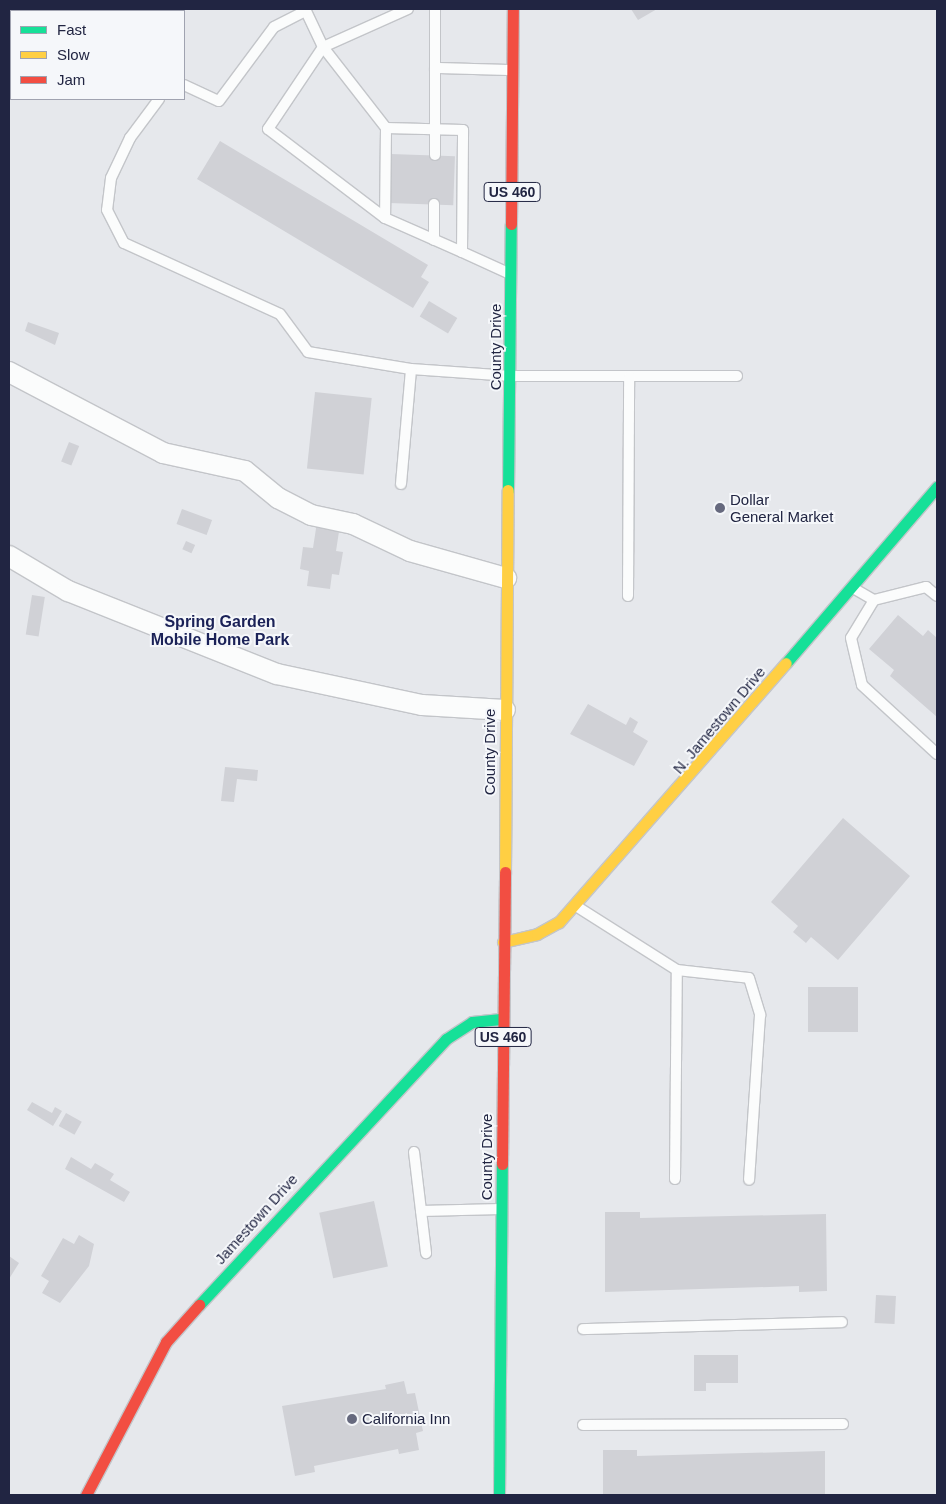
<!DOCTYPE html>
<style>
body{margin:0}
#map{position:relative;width:946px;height:1504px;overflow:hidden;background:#e6e8ec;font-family:Helvetica,sans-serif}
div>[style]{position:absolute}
.building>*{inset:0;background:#d0d1d6;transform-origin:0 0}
.roads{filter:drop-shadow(1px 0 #c3c5c9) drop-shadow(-1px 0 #c3c5c9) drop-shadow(0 1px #c3c5c9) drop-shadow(0 -1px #c3c5c9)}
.lane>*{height:10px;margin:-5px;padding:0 5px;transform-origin:5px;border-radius:5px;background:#fbfcfc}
.street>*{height:20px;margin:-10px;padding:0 10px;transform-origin:10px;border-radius:10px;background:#fbfcfc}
.fast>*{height:11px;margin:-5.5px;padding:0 5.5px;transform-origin:5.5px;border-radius:5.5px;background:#16e098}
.slow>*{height:11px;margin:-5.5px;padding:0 5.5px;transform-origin:5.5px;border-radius:5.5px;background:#ffcf43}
.jam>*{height:11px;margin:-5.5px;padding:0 5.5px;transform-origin:5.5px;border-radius:5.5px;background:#f24e42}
.dots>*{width:14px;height:14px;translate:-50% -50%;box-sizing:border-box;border:2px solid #f5f7fa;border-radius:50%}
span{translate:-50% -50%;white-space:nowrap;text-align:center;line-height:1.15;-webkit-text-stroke:4px #f5f7fa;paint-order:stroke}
.shield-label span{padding:1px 4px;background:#f5f7fa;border:1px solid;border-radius:4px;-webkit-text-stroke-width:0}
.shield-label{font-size:14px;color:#212542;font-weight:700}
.street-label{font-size:15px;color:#212542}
.poi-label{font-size:15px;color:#212542}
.left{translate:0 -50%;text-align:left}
.neighbourhood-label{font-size:16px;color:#1a2157;font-weight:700}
.frame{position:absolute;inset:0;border:10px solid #212542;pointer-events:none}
.legend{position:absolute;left:10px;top:10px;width:175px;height:90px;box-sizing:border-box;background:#f5f7fa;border:1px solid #a0a3b0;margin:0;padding:6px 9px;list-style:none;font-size:15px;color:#212542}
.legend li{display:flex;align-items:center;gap:10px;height:25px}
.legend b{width:25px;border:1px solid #a0a3b0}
</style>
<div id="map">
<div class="building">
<i style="clip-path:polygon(631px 9px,657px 9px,638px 20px)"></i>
<i style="clip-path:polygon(220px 141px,428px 265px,421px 277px,429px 282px,413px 308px,197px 179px)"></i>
<i style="left:391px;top:154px;width:64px;height:49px;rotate:2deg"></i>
<i style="left:429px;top:301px;width:33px;height:18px;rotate:31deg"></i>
<i style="clip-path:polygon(28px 322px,59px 333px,55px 345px,25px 331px)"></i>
<i style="left:315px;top:392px;width:57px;height:77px;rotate:6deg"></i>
<i style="left:69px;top:442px;width:11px;height:21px;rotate:22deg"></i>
<i style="left:182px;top:509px;width:32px;height:16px;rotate:20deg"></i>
<i style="clip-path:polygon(317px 522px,340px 525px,336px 551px,343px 552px,339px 575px,332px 574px,330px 589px,307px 586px,309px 571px,300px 569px,303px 547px,313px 548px)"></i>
<i style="left:186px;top:541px;width:10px;height:9px;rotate:24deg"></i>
<i style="left:32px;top:595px;width:13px;height:40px;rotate:9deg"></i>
<i style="clip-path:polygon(898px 615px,923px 636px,928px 630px,937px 638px,937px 717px,890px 676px,894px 670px,869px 649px)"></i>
<i style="clip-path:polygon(588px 704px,626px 725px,630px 717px,638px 722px,633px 732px,648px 741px,634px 766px,570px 734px)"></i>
<i style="clip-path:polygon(225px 767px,258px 770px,257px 781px,237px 779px,234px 802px,221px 801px)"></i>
<i style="clip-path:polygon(843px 818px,910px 876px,838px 960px,811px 937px,806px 943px,793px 932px,798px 926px,771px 902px)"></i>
<i style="left:808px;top:987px;width:50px;height:45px"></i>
<i style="clip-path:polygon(32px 1102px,52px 1113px,55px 1107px,62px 1111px,53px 1126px,27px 1110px)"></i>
<i style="left:66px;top:1113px;width:18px;height:15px;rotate:29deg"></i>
<i style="clip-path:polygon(71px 1157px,91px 1169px,95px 1163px,114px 1174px,110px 1180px,130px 1192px,124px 1202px,65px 1169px)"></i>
<i style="left:374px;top:1201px;width:67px;height:56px;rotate:78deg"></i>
<i style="clip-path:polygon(605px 1212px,640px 1212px,640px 1218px,826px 1214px,827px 1291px,799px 1292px,799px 1286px,605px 1292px)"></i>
<i style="clip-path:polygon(79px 1235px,94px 1244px,89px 1266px,60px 1303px,42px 1293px,49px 1281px,41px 1276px,63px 1238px,74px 1244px)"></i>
<i style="clip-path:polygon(9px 1256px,19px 1263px,9px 1279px)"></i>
<i style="left:876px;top:1295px;width:20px;height:28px;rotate:3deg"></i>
<i style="clip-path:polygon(694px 1355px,738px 1355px,738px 1383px,706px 1383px,706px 1391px,694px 1391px)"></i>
<i style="clip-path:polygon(404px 1381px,407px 1394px,415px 1393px,423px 1431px,416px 1433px,419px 1450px,399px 1454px,398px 1449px,314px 1466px,315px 1472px,295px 1476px,282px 1406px,386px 1389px,385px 1385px)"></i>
<i style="clip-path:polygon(603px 1450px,637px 1450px,637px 1456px,825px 1451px,825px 1495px,603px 1495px)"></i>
</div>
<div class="roads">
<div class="lane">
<i style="left:305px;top:9px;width:42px;rotate:64.7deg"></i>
<i style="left:323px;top:47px;width:103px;rotate:52.1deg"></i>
<i style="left:435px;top:68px;width:77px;rotate:1.5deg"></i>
<i style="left:184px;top:85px;width:38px;rotate:25deg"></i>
<i style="left:219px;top:101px;width:92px;rotate:-53.4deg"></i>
<i style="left:274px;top:27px;width:36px;rotate:-27deg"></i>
<i style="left:159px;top:99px;width:49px;rotate:126.6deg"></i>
<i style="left:130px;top:138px;width:44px;rotate:115.4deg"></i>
<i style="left:111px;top:178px;width:32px;rotate:97deg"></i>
<i style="left:107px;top:210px;width:37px;rotate:63deg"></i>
<i style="left:124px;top:243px;width:171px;rotate:24.5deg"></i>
<i style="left:280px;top:314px;width:47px;rotate:53.6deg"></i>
<i style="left:308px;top:352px;width:104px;rotate:9.4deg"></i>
<i style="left:411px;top:369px;width:100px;rotate:4deg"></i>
<i style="left:511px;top:376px;width:226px"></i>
<i style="left:435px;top:155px;width:146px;rotate:-90deg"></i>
<i style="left:385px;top:218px;width:147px;rotate:-142.7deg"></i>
<i style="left:268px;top:129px;width:99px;rotate:-56.1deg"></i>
<i style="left:323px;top:47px;width:93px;rotate:-24.1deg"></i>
<i style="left:434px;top:240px;width:36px;rotate:-90deg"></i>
<i style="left:462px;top:252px;width:122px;rotate:-89.5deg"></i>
<i style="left:463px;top:130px;width:77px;rotate:-178.5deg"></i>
<i style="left:386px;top:128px;width:90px;rotate:90.6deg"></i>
<i style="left:385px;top:218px;width:84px;rotate:23.8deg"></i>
<i style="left:462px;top:252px;width:51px;rotate:24.5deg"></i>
<i style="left:401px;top:484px;width:115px;rotate:-85deg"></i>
<i style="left:853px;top:588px;width:24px;rotate:30deg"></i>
<i style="left:874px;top:600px;width:54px;rotate:-14deg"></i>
<i style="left:926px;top:587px;width:14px;rotate:39deg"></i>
<i style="left:628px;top:596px;width:219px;rotate:-89.7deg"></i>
<i style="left:874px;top:600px;width:44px;rotate:121.2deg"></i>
<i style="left:851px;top:638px;width:48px;rotate:76.8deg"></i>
<i style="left:862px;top:685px;width:102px;rotate:42.6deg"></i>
<i style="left:576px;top:906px;width:120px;rotate:32.4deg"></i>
<i style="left:677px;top:970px;width:72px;rotate:6.3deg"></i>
<i style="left:749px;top:978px;width:39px;rotate:73deg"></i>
<i style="left:760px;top:1015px;width:165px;rotate:93.8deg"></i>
<i style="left:414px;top:1152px;width:102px;rotate:83.2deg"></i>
<i style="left:675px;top:1179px;width:209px;rotate:-89.5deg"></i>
<i style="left:421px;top:1211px;width:80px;rotate:-1.4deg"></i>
<i style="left:583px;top:1329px;width:259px;rotate:-1.5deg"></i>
<i style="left:583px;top:1425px;width:260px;rotate:-0.2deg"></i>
</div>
<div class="street">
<i style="left:9px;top:372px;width:174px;rotate:27.7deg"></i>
<i style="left:163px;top:453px;width:84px;rotate:12.4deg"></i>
<i style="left:245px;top:471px;width:43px;rotate:39.3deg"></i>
<i style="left:278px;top:498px;width:37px;rotate:27deg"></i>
<i style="left:311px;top:515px;width:43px;rotate:12.1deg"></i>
<i style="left:353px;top:524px;width:63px;rotate:25.3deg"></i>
<i style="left:410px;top:551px;width:100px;rotate:15.7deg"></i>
<i style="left:9px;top:556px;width:69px;rotate:30.7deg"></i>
<i style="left:68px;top:591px;width:225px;rotate:21.7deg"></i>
<i style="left:277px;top:674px;width:148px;rotate:12.1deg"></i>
<i style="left:422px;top:705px;width:83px;rotate:3.4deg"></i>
</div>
<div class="fast">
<i style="left:508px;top:490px;width:266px;rotate:-89.4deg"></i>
<i style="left:786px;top:663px;width:232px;rotate:-49.4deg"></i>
<i style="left:199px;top:1305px;width:363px;rotate:-47.1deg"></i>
<i style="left:446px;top:1039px;width:31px;rotate:-33deg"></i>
<i style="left:472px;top:1022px;width:31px;rotate:-6deg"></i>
<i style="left:499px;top:1495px;width:331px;rotate:-89.5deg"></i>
</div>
<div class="slow">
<i style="left:505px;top:872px;width:382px;rotate:-89.6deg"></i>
<i style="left:503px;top:942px;width:35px;rotate:-13deg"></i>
<i style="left:537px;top:934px;width:25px;rotate:-29deg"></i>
<i style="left:559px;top:922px;width:344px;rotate:-48.8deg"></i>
</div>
<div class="jam">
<i style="left:511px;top:224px;width:215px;rotate:-89.5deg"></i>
<i style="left:502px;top:1164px;width:292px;rotate:-89.4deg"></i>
<i style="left:86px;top:1495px;width:173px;rotate:-62.4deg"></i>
<i style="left:166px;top:1342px;width:50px;rotate:-48.3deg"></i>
</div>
</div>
<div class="dots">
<i style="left:720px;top:508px;background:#66697e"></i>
<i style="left:352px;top:1419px;background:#66697e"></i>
</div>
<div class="shield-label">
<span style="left:512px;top:192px">US 460</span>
<span style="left:503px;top:1037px">US 460</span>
</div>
<div class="street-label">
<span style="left:496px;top:347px;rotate:-90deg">County Drive</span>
<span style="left:719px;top:720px;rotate:-50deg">N. Jamestown Drive</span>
<span style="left:490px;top:752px;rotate:-90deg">County Drive</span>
<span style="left:487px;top:1157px;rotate:-90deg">County Drive</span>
<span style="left:256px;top:1219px;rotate:-48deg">Jamestown Drive</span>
</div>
<div class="poi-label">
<span class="left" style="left:730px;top:508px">Dollar<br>General Market</span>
<span class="left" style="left:362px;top:1419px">California Inn</span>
</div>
<div class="neighbourhood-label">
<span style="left:220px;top:631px">Spring Garden<br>Mobile Home Park</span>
</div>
<div class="frame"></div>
<ul class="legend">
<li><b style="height:6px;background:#16e098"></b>Fast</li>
<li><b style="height:6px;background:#ffcf43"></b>Slow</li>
<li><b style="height:6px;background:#f24e42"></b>Jam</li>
</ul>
</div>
